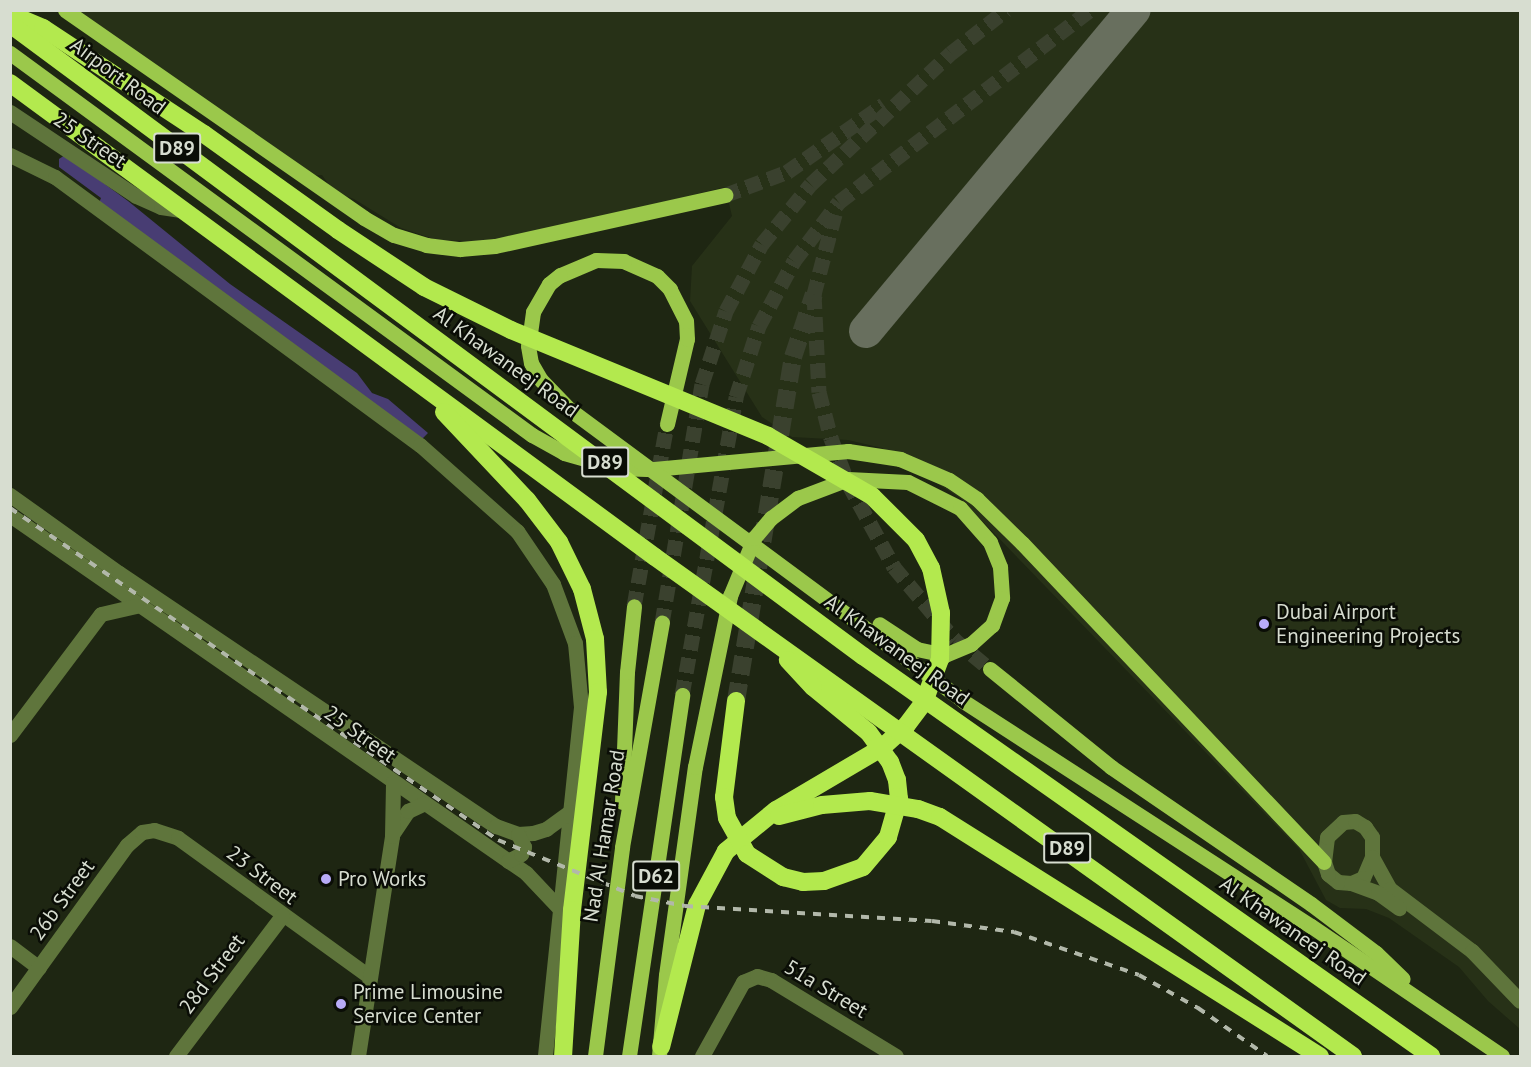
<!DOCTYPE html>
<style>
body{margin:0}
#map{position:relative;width:1531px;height:1067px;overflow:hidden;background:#1e2612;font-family:"PT Sans",sans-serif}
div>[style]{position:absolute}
.built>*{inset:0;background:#273117}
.green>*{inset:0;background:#483d73}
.taxiway>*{height:34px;margin:-17px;padding:0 17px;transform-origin:17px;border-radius:17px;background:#686f5e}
.major-tunnel>*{height:15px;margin-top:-7.5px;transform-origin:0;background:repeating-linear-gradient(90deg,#3a412e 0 15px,transparent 0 23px)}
.highway-tunnel>*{height:18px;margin-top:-9px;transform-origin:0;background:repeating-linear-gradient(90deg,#3a412e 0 18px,transparent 0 27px)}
.minor>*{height:15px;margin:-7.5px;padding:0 7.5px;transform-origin:7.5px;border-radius:7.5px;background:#5f753c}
.major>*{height:15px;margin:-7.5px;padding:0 7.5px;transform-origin:7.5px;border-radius:7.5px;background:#9bc84b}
.highway>*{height:18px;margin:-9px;padding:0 9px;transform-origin:9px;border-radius:9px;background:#b3e94e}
.rail>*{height:4px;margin-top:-2px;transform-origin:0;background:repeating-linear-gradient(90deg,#b2b8aa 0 8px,transparent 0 16px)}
.dots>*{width:16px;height:16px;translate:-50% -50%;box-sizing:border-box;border:3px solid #0a0d06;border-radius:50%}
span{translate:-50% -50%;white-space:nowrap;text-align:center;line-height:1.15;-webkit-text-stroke:5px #0a0d06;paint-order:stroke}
.shield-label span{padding:2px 4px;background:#0a0d06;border:2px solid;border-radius:4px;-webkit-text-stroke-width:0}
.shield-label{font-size:20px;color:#d7ddd0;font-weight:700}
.street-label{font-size:21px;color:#d7ddd0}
.poi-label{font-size:21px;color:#d7ddd0}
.left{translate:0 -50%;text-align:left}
.frame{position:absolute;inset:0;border:12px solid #d7ddd0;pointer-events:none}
</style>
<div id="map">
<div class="built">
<i style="clip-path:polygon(71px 11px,1520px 11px,1520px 1029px,1488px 1001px,1459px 967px,1389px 918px,1366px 909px,1340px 908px,1326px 900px,1299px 849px,960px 498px,882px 448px,848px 440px,792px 437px,762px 417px,690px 301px,692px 266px,732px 216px,725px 187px,501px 242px,437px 240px,401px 228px,354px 199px,334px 192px,322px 175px,309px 176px)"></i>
</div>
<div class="green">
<i style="clip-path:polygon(65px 155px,128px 201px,230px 284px,357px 373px,372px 393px,388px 399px,428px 433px,419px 442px,99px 203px,101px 198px,59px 167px,59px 159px)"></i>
</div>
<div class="taxiway">
<i style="left:866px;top:331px;width:418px;rotate:-50.2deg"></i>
</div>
<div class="major-tunnel">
<i style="left:725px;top:195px;width:66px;rotate:-20.4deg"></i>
<i style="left:787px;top:172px;width:118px;rotate:-35deg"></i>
<i style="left:835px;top:214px;width:83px;rotate:104.7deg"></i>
<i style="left:814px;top:294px;width:98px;rotate:87.1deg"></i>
<i style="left:819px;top:392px;width:48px;rotate:75.4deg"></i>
<i style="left:831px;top:438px;width:48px;rotate:69.3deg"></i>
<i style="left:848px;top:483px;width:96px;rotate:61.3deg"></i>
<i style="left:894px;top:567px;width:95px;rotate:50.1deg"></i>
<i style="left:955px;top:640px;width:45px;rotate:39.6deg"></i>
<i style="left:634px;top:606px;width:185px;rotate:-79.7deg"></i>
<i style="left:662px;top:623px;width:242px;rotate:-80.5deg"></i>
<i style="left:702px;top:384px;width:77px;rotate:-71.8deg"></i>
<i style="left:726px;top:311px;width:76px;rotate:-61.8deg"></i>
<i style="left:762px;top:244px;width:77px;rotate:-50.8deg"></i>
<i style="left:811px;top:184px;width:192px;rotate:-43.1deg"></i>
<i style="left:951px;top:53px;width:70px;rotate:-38deg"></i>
<i style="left:682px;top:695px;width:303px;rotate:-79.7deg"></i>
<i style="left:736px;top:397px;width:75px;rotate:-72.1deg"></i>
<i style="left:759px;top:326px;width:74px;rotate:-61.7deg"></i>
<i style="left:794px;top:261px;width:74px;rotate:-52.7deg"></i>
<i style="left:839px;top:202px;width:316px;rotate:-37.4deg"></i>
</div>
<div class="highway-tunnel">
<i style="left:736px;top:701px;width:349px;rotate:-80.6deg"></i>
<i style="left:793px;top:357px;width:66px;rotate:-71.6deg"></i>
</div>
<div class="minor">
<i style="left:10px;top:112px;width:151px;rotate:33.7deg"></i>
<i style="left:136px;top:196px;width:27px;rotate:24deg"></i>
<i style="left:161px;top:207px;width:20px;rotate:9deg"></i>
<i style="left:10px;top:155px;width:50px;rotate:26.1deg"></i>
<i style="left:55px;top:177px;width:453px;rotate:36.3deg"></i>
<i style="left:420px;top:445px;width:130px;rotate:41.6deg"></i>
<i style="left:517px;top:531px;width:64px;rotate:55.8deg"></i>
<i style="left:553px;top:584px;width:63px;rotate:69.6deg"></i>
<i style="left:575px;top:643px;width:64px;rotate:84.6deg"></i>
<i style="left:581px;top:707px;width:351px;rotate:95.9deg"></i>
<i style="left:10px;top:495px;width:134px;rotate:35.6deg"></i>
<i style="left:119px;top:573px;width:454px;rotate:33.9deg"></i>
<i style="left:496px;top:826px;width:23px;rotate:20deg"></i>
<i style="left:518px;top:834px;width:15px;rotate:-4deg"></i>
<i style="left:533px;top:833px;width:14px;rotate:-17deg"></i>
<i style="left:546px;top:829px;width:29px;rotate:-36deg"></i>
<i style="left:10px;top:515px;width:628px;rotate:34.75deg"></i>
<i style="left:526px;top:873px;width:47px;rotate:46.7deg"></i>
<i style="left:10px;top:735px;width:151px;rotate:-53.1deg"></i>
<i style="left:101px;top:614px;width:36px;rotate:-13deg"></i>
<i style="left:393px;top:833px;width:27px;rotate:-56deg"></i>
<i style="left:408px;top:811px;width:17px;rotate:-25deg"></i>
<i style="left:1372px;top:857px;width:23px;rotate:113deg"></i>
<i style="left:1363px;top:878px;width:13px;rotate:157deg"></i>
<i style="left:1351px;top:883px;width:13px;rotate:-176deg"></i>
<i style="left:1338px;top:882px;width:13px;rotate:-141deg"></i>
<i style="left:1328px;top:874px;width:13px;rotate:-108deg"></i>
<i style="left:1324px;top:862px;width:25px;rotate:-83deg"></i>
<i style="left:1327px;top:837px;width:22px;rotate:-43deg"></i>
<i style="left:1343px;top:822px;width:12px;rotate:-5deg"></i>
<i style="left:1355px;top:821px;width:12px;rotate:31deg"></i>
<i style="left:1365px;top:827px;width:12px;rotate:55deg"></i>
<i style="left:1372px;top:837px;width:20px;rotate:90deg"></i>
<i style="left:1372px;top:857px;width:37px;rotate:61deg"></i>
<i style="left:1390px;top:889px;width:103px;rotate:37.1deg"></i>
<i style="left:1472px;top:951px;width:69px;rotate:46.2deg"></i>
<i style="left:508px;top:861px;width:15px;rotate:-28deg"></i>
<i style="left:521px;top:854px;width:8px;rotate:-67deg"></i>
<i style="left:524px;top:847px;width:14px;rotate:-115deg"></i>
<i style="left:1351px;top:883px;width:29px;rotate:20deg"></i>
<i style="left:1378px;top:893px;width:26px;rotate:36deg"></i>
<i style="left:10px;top:946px;width:36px;rotate:37deg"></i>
<i style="left:10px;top:1007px;width:200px;rotate:-54.2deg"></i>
<i style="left:127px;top:845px;width:20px;rotate:-41deg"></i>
<i style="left:142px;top:832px;width:12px;rotate:-9deg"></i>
<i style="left:154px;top:830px;width:25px;rotate:18deg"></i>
<i style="left:178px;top:838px;width:237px;rotate:35.9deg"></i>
<i style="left:176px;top:1056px;width:176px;rotate:-52.9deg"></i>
<i style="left:358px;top:1056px;width:223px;rotate:-81.2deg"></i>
<i style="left:392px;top:836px;width:54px;rotate:-88.9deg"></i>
<i style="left:702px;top:1056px;width:85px;rotate:-61deg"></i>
<i style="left:743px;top:982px;width:15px;rotate:-23deg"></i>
<i style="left:757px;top:976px;width:15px;rotate:16deg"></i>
<i style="left:771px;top:980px;width:146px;rotate:31.3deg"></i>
</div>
<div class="major">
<i style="left:65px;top:10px;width:364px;rotate:34.8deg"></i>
<i style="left:364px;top:218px;width:34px;rotate:30deg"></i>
<i style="left:394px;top:235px;width:34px;rotate:17deg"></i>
<i style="left:426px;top:245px;width:34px;rotate:7deg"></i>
<i style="left:460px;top:249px;width:35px;rotate:-5deg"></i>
<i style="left:495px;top:246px;width:236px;rotate:-12.5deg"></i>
<i style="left:10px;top:53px;width:647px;rotate:36.2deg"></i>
<i style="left:532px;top:435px;width:37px;rotate:29deg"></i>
<i style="left:564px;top:453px;width:55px;rotate:15.8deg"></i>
<i style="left:617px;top:468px;width:37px;rotate:2deg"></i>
<i style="left:654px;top:469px;width:195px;rotate:-5.3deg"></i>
<i style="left:848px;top:451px;width:53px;rotate:8.7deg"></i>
<i style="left:900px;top:459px;width:53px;rotate:23.2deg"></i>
<i style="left:949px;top:480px;width:34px;rotate:34deg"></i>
<i style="left:977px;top:499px;width:63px;rotate:44.4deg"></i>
<i style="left:1022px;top:543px;width:439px;rotate:46.6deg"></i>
<i style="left:667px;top:424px;width:87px;rotate:-76.8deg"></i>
<i style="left:687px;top:339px;width:18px;rotate:-93deg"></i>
<i style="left:686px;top:321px;width:36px;rotate:-117deg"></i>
<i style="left:670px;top:289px;width:18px;rotate:-135deg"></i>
<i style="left:657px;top:276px;width:36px;rotate:-156deg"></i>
<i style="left:624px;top:261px;width:28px;rotate:-178deg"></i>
<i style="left:596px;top:260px;width:39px;rotate:157deg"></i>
<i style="left:560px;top:275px;width:14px;rotate:141deg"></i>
<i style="left:549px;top:284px;width:32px;rotate:120deg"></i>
<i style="left:533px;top:312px;width:34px;rotate:98deg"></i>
<i style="left:528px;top:346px;width:17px;rotate:80deg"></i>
<i style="left:531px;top:363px;width:20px;rotate:60deg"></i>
<i style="left:541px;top:380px;width:40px;rotate:46deg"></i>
<i style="left:569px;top:409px;width:490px;rotate:36.5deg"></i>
<i style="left:963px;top:701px;width:414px;rotate:32.9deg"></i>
<i style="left:1311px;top:926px;width:231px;rotate:34.2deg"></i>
<i style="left:990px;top:669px;width:156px;rotate:39deg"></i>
<i style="left:1111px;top:767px;width:242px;rotate:34.4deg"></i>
<i style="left:1311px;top:904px;width:81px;rotate:37deg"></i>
<i style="left:1376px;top:953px;width:37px;rotate:44deg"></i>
<i style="left:622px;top:802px;width:130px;rotate:-87.8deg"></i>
<i style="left:627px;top:672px;width:66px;rotate:-83.9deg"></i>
<i style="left:595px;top:1056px;width:211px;rotate:-82.6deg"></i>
<i style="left:622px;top:847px;width:228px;rotate:-79.9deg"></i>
<i style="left:629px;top:1056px;width:365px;rotate:-81.6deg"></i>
<i style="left:659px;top:1056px;width:81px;rotate:-85.1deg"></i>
<i style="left:666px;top:975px;width:210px;rotate:-82.1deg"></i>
<i style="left:695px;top:767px;width:175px;rotate:-78.4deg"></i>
<i style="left:730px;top:596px;width:63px;rotate:-67.5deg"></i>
<i style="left:754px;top:538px;width:26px;rotate:-50deg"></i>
<i style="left:771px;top:518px;width:34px;rotate:-37deg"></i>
<i style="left:798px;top:498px;width:53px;rotate:-20.8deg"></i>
<i style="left:848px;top:479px;width:60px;rotate:2.9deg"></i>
<i style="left:908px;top:482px;width:58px;rotate:26.6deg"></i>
<i style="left:960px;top:508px;width:45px;rotate:48.6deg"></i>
<i style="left:990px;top:542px;width:27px;rotate:68deg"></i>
<i style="left:1000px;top:567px;width:31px;rotate:86deg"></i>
<i style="left:1002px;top:598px;width:29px;rotate:110deg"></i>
<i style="left:992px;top:625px;width:28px;rotate:138deg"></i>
<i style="left:971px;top:644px;width:28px;rotate:157deg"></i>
<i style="left:945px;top:655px;width:29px;rotate:-168deg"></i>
<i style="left:917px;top:649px;width:45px;rotate:-146.7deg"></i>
</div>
<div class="highway">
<i style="left:10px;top:14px;width:36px;rotate:23deg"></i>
<i style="left:43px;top:28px;width:193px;rotate:33.4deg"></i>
<i style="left:204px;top:134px;width:165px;rotate:35.6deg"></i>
<i style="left:338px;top:230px;width:103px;rotate:33.5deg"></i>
<i style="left:424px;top:287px;width:97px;rotate:26.3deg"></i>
<i style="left:511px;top:330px;width:278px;rotate:22.4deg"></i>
<i style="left:768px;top:436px;width:120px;rotate:30deg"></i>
<i style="left:872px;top:496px;width:62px;rotate:45deg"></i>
<i style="left:916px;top:540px;width:32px;rotate:62deg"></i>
<i style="left:931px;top:568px;width:46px;rotate:77.5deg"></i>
<i style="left:941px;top:613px;width:46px;rotate:91.2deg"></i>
<i style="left:940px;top:659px;width:46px;rotate:110.4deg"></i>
<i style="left:924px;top:702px;width:30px;rotate:127deg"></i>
<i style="left:906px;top:726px;width:31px;rotate:138deg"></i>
<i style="left:883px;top:747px;width:124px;rotate:149.5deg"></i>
<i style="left:776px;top:810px;width:65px;rotate:140.6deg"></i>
<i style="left:726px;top:851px;width:61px;rotate:118.2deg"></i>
<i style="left:697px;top:905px;width:146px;rotate:104.2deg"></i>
<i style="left:10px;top:24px;width:1062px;rotate:36.54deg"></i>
<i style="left:863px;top:656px;width:695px;rotate:35.15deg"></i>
<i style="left:10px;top:83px;width:800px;rotate:36.31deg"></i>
<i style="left:655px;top:557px;width:858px;rotate:35.56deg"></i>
<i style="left:444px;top:412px;width:121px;rotate:46.7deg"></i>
<i style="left:527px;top:500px;width:53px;rotate:52.7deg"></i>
<i style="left:559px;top:542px;width:52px;rotate:63.9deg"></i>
<i style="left:582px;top:589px;width:52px;rotate:75.4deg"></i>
<i style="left:595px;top:639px;width:53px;rotate:86.8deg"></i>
<i style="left:598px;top:692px;width:220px;rotate:96.8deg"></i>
<i style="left:572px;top:910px;width:146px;rotate:93.5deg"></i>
<i style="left:736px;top:701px;width:97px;rotate:97.1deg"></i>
<i style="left:724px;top:797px;width:21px;rotate:82deg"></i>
<i style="left:727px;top:818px;width:41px;rotate:60.9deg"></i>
<i style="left:747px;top:854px;width:43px;rotate:32.6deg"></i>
<i style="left:783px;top:877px;width:21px;rotate:14deg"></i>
<i style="left:803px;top:882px;width:21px;rotate:-3deg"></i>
<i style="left:824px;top:881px;width:41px;rotate:-19.7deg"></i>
<i style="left:863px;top:867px;width:39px;rotate:-50deg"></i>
<i style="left:888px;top:837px;width:40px;rotate:-74deg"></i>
<i style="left:899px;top:799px;width:19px;rotate:-96deg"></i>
<i style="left:897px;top:780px;width:19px;rotate:-111deg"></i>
<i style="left:890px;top:762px;width:37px;rotate:-126deg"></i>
<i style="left:868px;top:732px;width:71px;rotate:-140.7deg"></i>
<i style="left:813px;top:687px;width:37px;rotate:-133deg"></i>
<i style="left:779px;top:816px;width:44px;rotate:-14.3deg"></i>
<i style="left:822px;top:805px;width:48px;rotate:-4.8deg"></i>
<i style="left:870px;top:801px;width:49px;rotate:9.5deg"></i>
<i style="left:918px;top:809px;width:23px;rotate:20deg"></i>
<i style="left:940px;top:817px;width:449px;rotate:32.2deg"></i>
</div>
<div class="rail">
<i style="left:10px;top:508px;width:590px;rotate:34.23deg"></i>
<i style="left:498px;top:840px;width:148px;rotate:22.2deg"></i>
<i style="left:635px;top:896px;width:51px;rotate:11.3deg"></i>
<i style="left:685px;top:906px;width:247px;rotate:3.5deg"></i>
<i style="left:932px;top:921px;width:83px;rotate:7.6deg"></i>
<i style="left:1014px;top:932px;width:132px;rotate:19deg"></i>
<i style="left:1139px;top:975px;width:68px;rotate:29.2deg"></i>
<i style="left:1198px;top:1008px;width:84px;rotate:34.8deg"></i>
</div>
<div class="dots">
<i style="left:1264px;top:624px;background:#b8abf7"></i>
<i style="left:326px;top:879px;background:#b8abf7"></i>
<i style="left:341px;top:1004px;background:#b8abf7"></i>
</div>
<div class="shield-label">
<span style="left:177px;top:148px">D89</span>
<span style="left:605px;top:462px">D89</span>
<span style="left:1067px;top:848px">D89</span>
<span style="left:656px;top:876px">D62</span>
</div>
<div class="street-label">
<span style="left:118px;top:76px;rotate:37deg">Airport Road</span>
<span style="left:90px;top:140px;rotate:34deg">25 Street</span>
<span style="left:506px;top:362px;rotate:36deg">Al Khawaneej Road</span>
<span style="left:897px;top:650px;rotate:36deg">Al Khawaneej Road</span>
<span style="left:360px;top:734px;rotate:35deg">25 Street</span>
<span style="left:604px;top:836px;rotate:-81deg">Nad Al Hamar Road</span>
<span style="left:262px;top:875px;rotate:37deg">23 Street</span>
<span style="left:62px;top:900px;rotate:-54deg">26b Street</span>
<span style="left:1293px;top:931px;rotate:35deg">Al Khawaneej Road</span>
<span style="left:212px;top:974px;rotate:-53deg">28d Street</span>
<span style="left:826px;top:989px;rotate:31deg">51a Street</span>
</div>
<div class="poi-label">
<span class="left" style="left:1276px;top:624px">Dubai Airport<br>Engineering Projects</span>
<span class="left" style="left:338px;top:879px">Pro Works</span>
<span class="left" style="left:353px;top:1004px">Prime Limousine<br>Service Center</span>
</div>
<div class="frame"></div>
</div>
